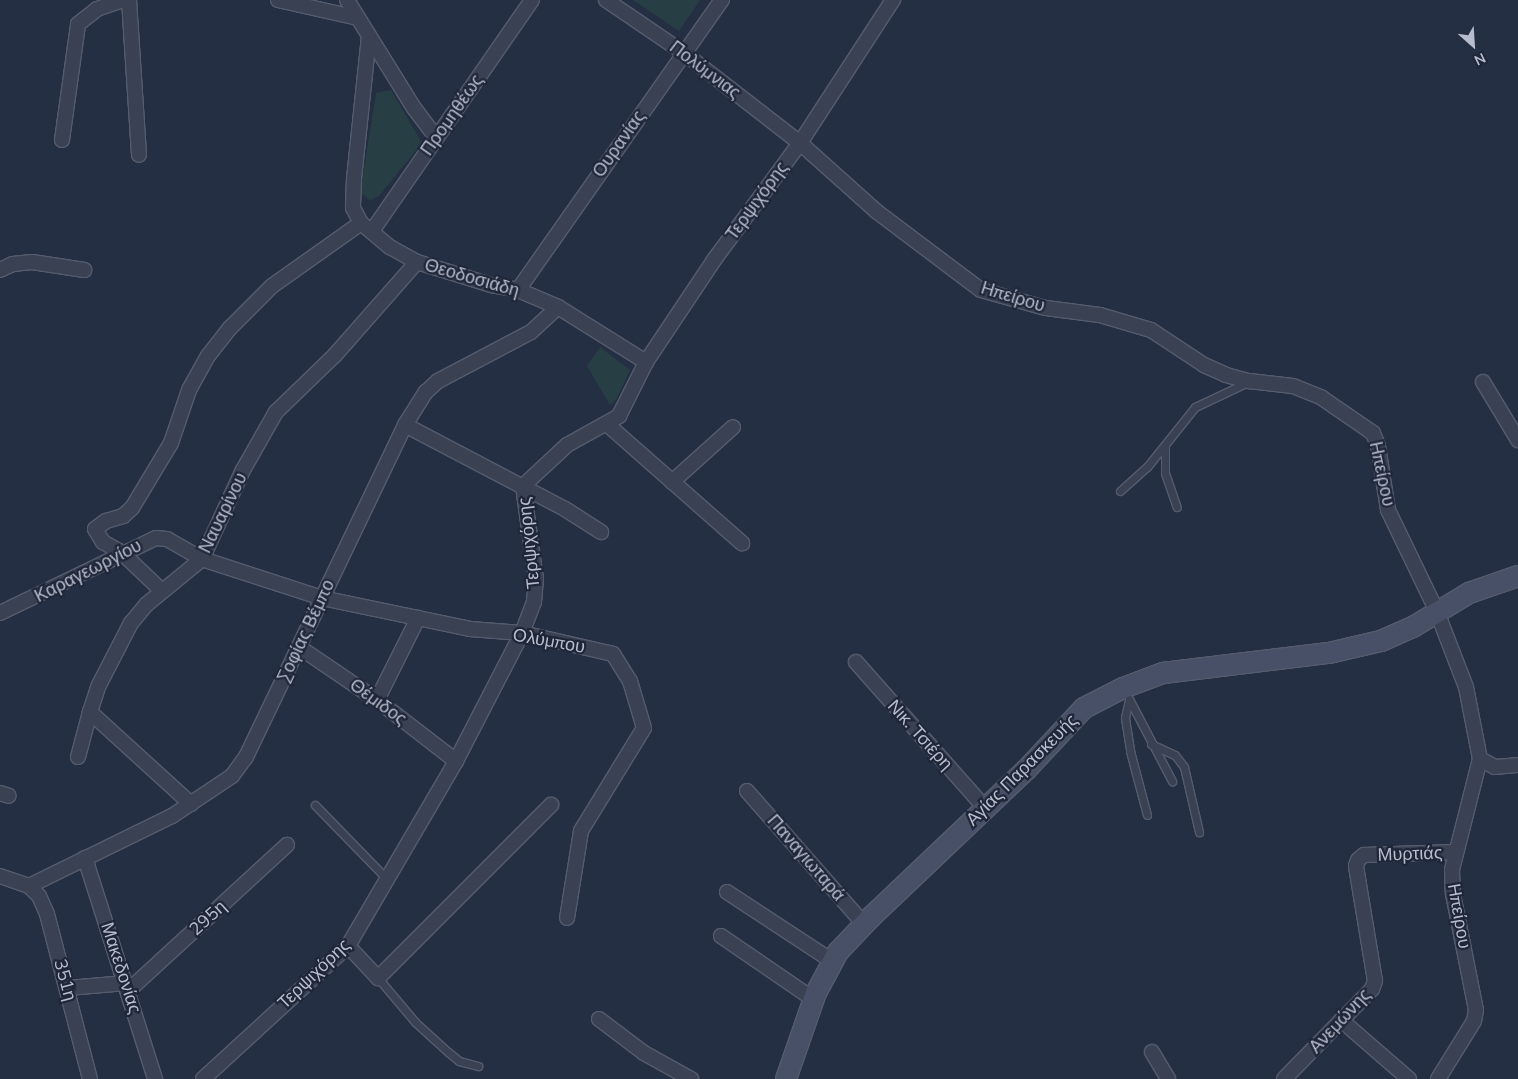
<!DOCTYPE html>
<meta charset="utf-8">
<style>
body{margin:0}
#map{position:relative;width:1518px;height:1079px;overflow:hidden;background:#252f44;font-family:"Nunito Sans",sans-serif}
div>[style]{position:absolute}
.green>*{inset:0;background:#273e44}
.roads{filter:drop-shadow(1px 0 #555c6d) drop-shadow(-1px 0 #555c6d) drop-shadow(0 1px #555c6d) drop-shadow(0 -1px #555c6d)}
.lane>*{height:7px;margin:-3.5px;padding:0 3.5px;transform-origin:3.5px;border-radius:3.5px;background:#3a4153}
.street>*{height:14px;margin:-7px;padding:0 7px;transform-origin:7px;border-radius:7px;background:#3a4153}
.secondary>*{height:20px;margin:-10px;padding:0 10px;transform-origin:10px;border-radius:10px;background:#475066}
span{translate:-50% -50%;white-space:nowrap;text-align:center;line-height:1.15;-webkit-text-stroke:4.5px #1e2638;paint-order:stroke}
.street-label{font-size:18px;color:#b7bdcd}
.north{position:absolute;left:1448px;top:20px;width:50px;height:50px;-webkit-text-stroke:4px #1e2638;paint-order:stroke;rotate:154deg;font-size:14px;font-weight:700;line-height:20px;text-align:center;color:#b7bdcd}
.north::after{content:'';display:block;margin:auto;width:18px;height:22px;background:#b7bdcd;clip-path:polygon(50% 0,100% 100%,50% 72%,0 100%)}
</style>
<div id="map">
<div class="green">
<i style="clip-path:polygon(633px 0,700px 0,679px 31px)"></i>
<i style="clip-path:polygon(391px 90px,422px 143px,379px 196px,370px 200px,362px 194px,361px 188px,376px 93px)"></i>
<i style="clip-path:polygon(600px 347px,630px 370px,617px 398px,610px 405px,587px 366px)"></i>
</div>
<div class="roads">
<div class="lane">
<i style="left:1165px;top:445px;width:28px;rotate:90deg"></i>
<i style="left:1165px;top:473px;width:36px;rotate:71deg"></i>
<i style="left:1120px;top:491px;width:36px;rotate:-42deg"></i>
<i style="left:1147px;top:467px;width:77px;rotate:-51.3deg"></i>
<i style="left:1195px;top:407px;width:56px;rotate:-25.2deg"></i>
<i style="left:1129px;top:699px;width:93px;rotate:62.3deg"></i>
<i style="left:1129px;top:700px;width:18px;rotate:103deg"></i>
<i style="left:1125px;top:718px;width:33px;rotate:81deg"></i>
<i style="left:1130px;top:751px;width:66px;rotate:75.1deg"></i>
<i style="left:1151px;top:744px;width:26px;rotate:25deg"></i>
<i style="left:1175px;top:755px;width:15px;rotate:53deg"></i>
<i style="left:1184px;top:767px;width:67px;rotate:77deg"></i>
<i style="left:315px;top:805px;width:102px;rotate:45.8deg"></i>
<i style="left:378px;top:978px;width:57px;rotate:49.9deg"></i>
<i style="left:415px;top:1022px;width:45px;rotate:42.3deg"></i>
<i style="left:448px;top:1052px;width:14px;rotate:39deg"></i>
<i style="left:459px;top:1061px;width:20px;rotate:15deg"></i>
</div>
<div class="street">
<i style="left:129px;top:0;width:155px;rotate:86.3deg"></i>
<i style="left:278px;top:0;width:82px;rotate:12.7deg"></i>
<i style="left:347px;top:0;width:127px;rotate:58.2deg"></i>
<i style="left:414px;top:108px;width:36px;rotate:53deg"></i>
<i style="left:606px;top:0;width:94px;rotate:34.2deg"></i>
<i style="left:684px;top:53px;width:147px;rotate:37.8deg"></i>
<i style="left:800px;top:143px;width:102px;rotate:41.8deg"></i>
<i style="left:876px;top:211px;width:131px;rotate:37deg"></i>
<i style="left:981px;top:290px;width:67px;rotate:15.5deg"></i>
<i style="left:1046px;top:308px;width:54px;rotate:7.4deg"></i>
<i style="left:1100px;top:315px;width:53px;rotate:16.4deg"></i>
<i style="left:1151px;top:330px;width:64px;rotate:33.4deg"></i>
<i style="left:1204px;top:365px;width:24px;rotate:24deg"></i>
<i style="left:1226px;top:375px;width:24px;rotate:15deg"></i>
<i style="left:1249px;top:381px;width:44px;rotate:6.5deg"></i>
<i style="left:1293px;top:386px;width:31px;rotate:22deg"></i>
<i style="left:1322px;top:398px;width:62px;rotate:34.5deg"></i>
<i style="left:1373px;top:433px;width:14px;rotate:69deg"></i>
<i style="left:1378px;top:446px;width:65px;rotate:81.1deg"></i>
<i style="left:1388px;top:510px;width:113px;rotate:64.3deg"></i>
<i style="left:1437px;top:612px;width:80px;rotate:68.9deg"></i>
<i style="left:1466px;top:687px;width:73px;rotate:79deg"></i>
<i style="left:1480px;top:759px;width:114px;rotate:104.2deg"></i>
<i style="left:1452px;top:870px;width:24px;rotate:88deg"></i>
<i style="left:1453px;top:894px;width:118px;rotate:78.8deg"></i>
<i style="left:1476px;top:1010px;width:11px;rotate:100deg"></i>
<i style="left:1474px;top:1021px;width:68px;rotate:121.8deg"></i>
<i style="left:369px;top:36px;width:143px;rotate:96deg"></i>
<i style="left:354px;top:178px;width:30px;rotate:92deg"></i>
<i style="left:353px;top:208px;width:17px;rotate:62deg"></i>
<i style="left:361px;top:223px;width:38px;rotate:40deg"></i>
<i style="left:390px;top:247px;width:31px;rotate:29deg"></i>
<i style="left:417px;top:262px;width:77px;rotate:17.3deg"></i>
<i style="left:491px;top:285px;width:27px;rotate:10deg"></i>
<i style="left:518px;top:290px;width:43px;rotate:23deg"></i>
<i style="left:558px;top:307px;width:104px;rotate:32deg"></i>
<i style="left:62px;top:140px;width:117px;rotate:-82.1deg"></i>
<i style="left:78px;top:24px;width:24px;rotate:-38deg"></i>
<i style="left:97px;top:9px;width:28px;rotate:-19deg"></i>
<i style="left:372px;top:231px;width:281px;rotate:-55.3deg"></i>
<i style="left:0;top:270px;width:14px;rotate:-25deg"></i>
<i style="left:13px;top:264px;width:19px;rotate:-6deg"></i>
<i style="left:32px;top:262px;width:53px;rotate:8.7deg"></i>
<i style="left:518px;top:290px;width:355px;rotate:-54.9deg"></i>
<i style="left:1483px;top:382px;width:68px;rotate:58.9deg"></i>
<i style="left:405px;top:425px;width:181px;rotate:27.7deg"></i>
<i style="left:565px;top:509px;width:43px;rotate:32.6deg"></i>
<i style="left:608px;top:425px;width:179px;rotate:41.4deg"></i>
<i style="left:672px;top:482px;width:82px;rotate:-42deg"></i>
<i style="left:162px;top:591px;width:57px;rotate:-136.4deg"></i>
<i style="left:121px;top:552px;width:21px;rotate:-151deg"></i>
<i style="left:103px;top:542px;width:15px;rotate:-122deg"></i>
<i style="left:95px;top:529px;width:14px;rotate:-36deg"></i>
<i style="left:106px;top:521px;width:18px;rotate:-16deg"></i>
<i style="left:123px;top:516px;width:12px;rotate:-42deg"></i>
<i style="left:132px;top:508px;width:76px;rotate:-59deg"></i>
<i style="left:171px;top:443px;width:56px;rotate:-71.2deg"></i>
<i style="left:189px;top:390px;width:39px;rotate:-61deg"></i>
<i style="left:208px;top:356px;width:36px;rotate:-52deg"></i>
<i style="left:230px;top:328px;width:59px;rotate:-45deg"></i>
<i style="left:272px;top:286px;width:109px;rotate:-35.3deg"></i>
<i style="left:0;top:613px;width:173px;rotate:-25.7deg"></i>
<i style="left:156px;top:538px;width:11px;rotate:5deg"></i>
<i style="left:167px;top:539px;width:40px;rotate:29.7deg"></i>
<i style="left:202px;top:559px;width:126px;rotate:18deg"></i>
<i style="left:322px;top:598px;width:151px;rotate:11.8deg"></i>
<i style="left:470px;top:629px;width:52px;rotate:4.4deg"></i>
<i style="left:522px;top:633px;width:93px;rotate:13deg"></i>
<i style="left:613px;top:654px;width:32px;rotate:58deg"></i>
<i style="left:630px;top:681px;width:49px;rotate:73.4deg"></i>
<i style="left:644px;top:728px;width:121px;rotate:121.5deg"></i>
<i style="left:581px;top:831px;width:88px;rotate:99.1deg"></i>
<i style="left:299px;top:647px;width:94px;rotate:34.2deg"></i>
<i style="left:377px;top:700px;width:100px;rotate:37.7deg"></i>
<i style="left:856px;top:662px;width:195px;rotate:48.5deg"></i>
<i style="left:377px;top:700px;width:92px;rotate:-63.4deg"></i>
<i style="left:78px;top:757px;width:47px;rotate:-75.1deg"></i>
<i style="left:1480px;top:759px;width:17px;rotate:28deg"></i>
<i style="left:1495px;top:767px;width:23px;rotate:-5deg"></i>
<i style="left:747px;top:791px;width:177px;rotate:48.7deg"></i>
<i style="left:0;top:793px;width:9px;rotate:18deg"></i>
<i style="left:191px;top:804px;width:137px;rotate:-137.7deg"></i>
<i style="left:90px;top:712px;width:28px;rotate:-72deg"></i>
<i style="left:99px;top:685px;width:70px;rotate:-62.7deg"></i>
<i style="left:131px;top:623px;width:25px;rotate:-50deg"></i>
<i style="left:147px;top:604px;width:71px;rotate:-39.3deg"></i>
<i style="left:202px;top:559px;width:98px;rotate:-65.3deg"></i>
<i style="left:243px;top:470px;width:67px;rotate:-60.4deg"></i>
<i style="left:276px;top:412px;width:82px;rotate:-44deg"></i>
<i style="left:335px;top:355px;width:124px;rotate:-48.6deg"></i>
<i style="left:85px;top:858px;width:232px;rotate:72.4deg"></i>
<i style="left:0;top:876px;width:31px;rotate:19deg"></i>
<i style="left:29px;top:886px;width:159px;rotate:-26.1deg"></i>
<i style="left:172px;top:816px;width:72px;rotate:-33.7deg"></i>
<i style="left:232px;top:776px;width:24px;rotate:-54deg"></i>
<i style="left:246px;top:757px;width:368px;rotate:-64.4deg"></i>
<i style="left:405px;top:425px;width:39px;rotate:-58deg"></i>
<i style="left:426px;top:392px;width:16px;rotate:-43deg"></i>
<i style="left:438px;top:381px;width:105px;rotate:-27.8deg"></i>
<i style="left:531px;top:332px;width:37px;rotate:-43deg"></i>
<i style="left:29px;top:886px;width:14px;rotate:45deg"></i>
<i style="left:39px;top:896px;width:20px;rotate:66deg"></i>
<i style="left:47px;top:914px;width:171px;rotate:75.4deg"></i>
<i style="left:727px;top:892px;width:126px;rotate:33.3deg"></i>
<i style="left:721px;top:936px;width:112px;rotate:34.4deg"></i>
<i style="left:348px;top:946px;width:44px;rotate:46.8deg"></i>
<i style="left:378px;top:978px;width:245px;rotate:-45deg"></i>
<i style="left:68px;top:988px;width:58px;rotate:-4.9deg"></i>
<i style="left:128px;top:991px;width:216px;rotate:-42.6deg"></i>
<i style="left:599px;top:1019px;width:56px;rotate:37.1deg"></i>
<i style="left:644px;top:1053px;width:54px;rotate:29deg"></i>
<i style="left:1341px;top:1020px;width:90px;rotate:40.9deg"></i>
<i style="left:1152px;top:1052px;width:31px;rotate:59deg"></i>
<i style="left:203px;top:1079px;width:197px;rotate:-42.5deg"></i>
<i style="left:348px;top:946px;width:214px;rotate:-59.7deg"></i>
<i style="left:456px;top:761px;width:144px;rotate:-62.7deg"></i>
<i style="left:522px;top:633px;width:33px;rotate:-69deg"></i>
<i style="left:534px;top:602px;width:23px;rotate:-85deg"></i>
<i style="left:536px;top:579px;width:94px;rotate:-98deg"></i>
<i style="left:523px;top:486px;width:60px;rotate:-43deg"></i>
<i style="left:567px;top:445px;width:60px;rotate:-29.1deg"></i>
<i style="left:619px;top:416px;width:60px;rotate:-63.4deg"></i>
<i style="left:646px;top:362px;width:123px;rotate:-56.3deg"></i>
<i style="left:714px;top:260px;width:145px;rotate:-53.7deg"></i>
<i style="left:800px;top:143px;width:171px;rotate:-57deg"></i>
<i style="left:1284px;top:1079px;width:126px;rotate:-45.6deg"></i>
<i style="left:1372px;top:989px;width:9px;rotate:-69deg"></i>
<i style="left:1375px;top:981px;width:117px;rotate:-99.4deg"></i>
<i style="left:1356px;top:866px;width:6px;rotate:-72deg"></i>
<i style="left:1358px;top:860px;width:8px;rotate:-40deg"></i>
<i style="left:1364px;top:855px;width:91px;rotate:-1.9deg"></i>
</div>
<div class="secondary">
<i style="left:786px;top:1079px;width:91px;rotate:-70.8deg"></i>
<i style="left:816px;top:993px;width:47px;rotate:-61.8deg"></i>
<i style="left:838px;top:952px;width:48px;rotate:-46.7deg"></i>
<i style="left:871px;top:917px;width:214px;rotate:-43.5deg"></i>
<i style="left:1026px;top:770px;width:85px;rotate:-46.9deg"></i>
<i style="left:1084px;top:708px;width:44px;rotate:-27.1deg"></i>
<i style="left:1123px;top:688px;width:43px;rotate:-20.6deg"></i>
<i style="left:1163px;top:673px;width:167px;rotate:-6.9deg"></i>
<i style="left:1329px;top:653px;width:53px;rotate:-13deg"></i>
<i style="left:1381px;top:641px;width:35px;rotate:-24deg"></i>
<i style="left:1413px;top:627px;width:66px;rotate:-31.3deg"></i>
<i style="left:1469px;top:593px;width:52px;rotate:-19.1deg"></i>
</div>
</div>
<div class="street-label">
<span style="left:705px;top:70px;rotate:37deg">Πολύμνιας</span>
<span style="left:452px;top:115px;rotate:-55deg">Προμηθέως</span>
<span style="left:619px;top:144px;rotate:-55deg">Ουρανίας</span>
<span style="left:757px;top:201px;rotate:-54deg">Τερψιχόρης</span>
<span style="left:472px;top:278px;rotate:16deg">Θεοδοσιάδη</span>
<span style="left:1013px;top:297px;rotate:17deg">Ηπείρου</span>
<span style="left:1382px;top:474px;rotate:78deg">Ηπείρου</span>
<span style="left:223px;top:513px;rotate:-64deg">Ναυαρίνου</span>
<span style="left:529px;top:543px;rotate:-96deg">Τερψιχόρης</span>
<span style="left:88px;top:571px;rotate:-27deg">Καραγεωργίου</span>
<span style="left:306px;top:631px;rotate:-65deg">Σοφίας Βέμπο</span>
<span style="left:549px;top:641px;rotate:10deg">Ολύμπου</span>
<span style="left:378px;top:702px;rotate:36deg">Θέμιδος</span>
<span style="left:920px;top:735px;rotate:48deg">Νικ. Τσιέρη</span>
<span style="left:1022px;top:770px;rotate:-45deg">Αγίας Παρασκευής</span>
<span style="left:1410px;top:854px;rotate:-2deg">Μυρτιάς</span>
<span style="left:806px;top:858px;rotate:49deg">Παναγιωταρά</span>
<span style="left:1459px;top:916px;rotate:80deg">Ηπείρου</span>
<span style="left:208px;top:918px;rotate:-42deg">295η</span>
<span style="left:121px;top:968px;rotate:72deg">Μακεδονίας</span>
<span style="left:314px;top:974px;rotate:-44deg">Τερψιχόρης</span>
<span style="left:65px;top:980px;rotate:75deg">351η</span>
<span style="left:1340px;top:1021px;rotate:-47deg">Ανεμώνης</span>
</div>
<div class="north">N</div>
</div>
